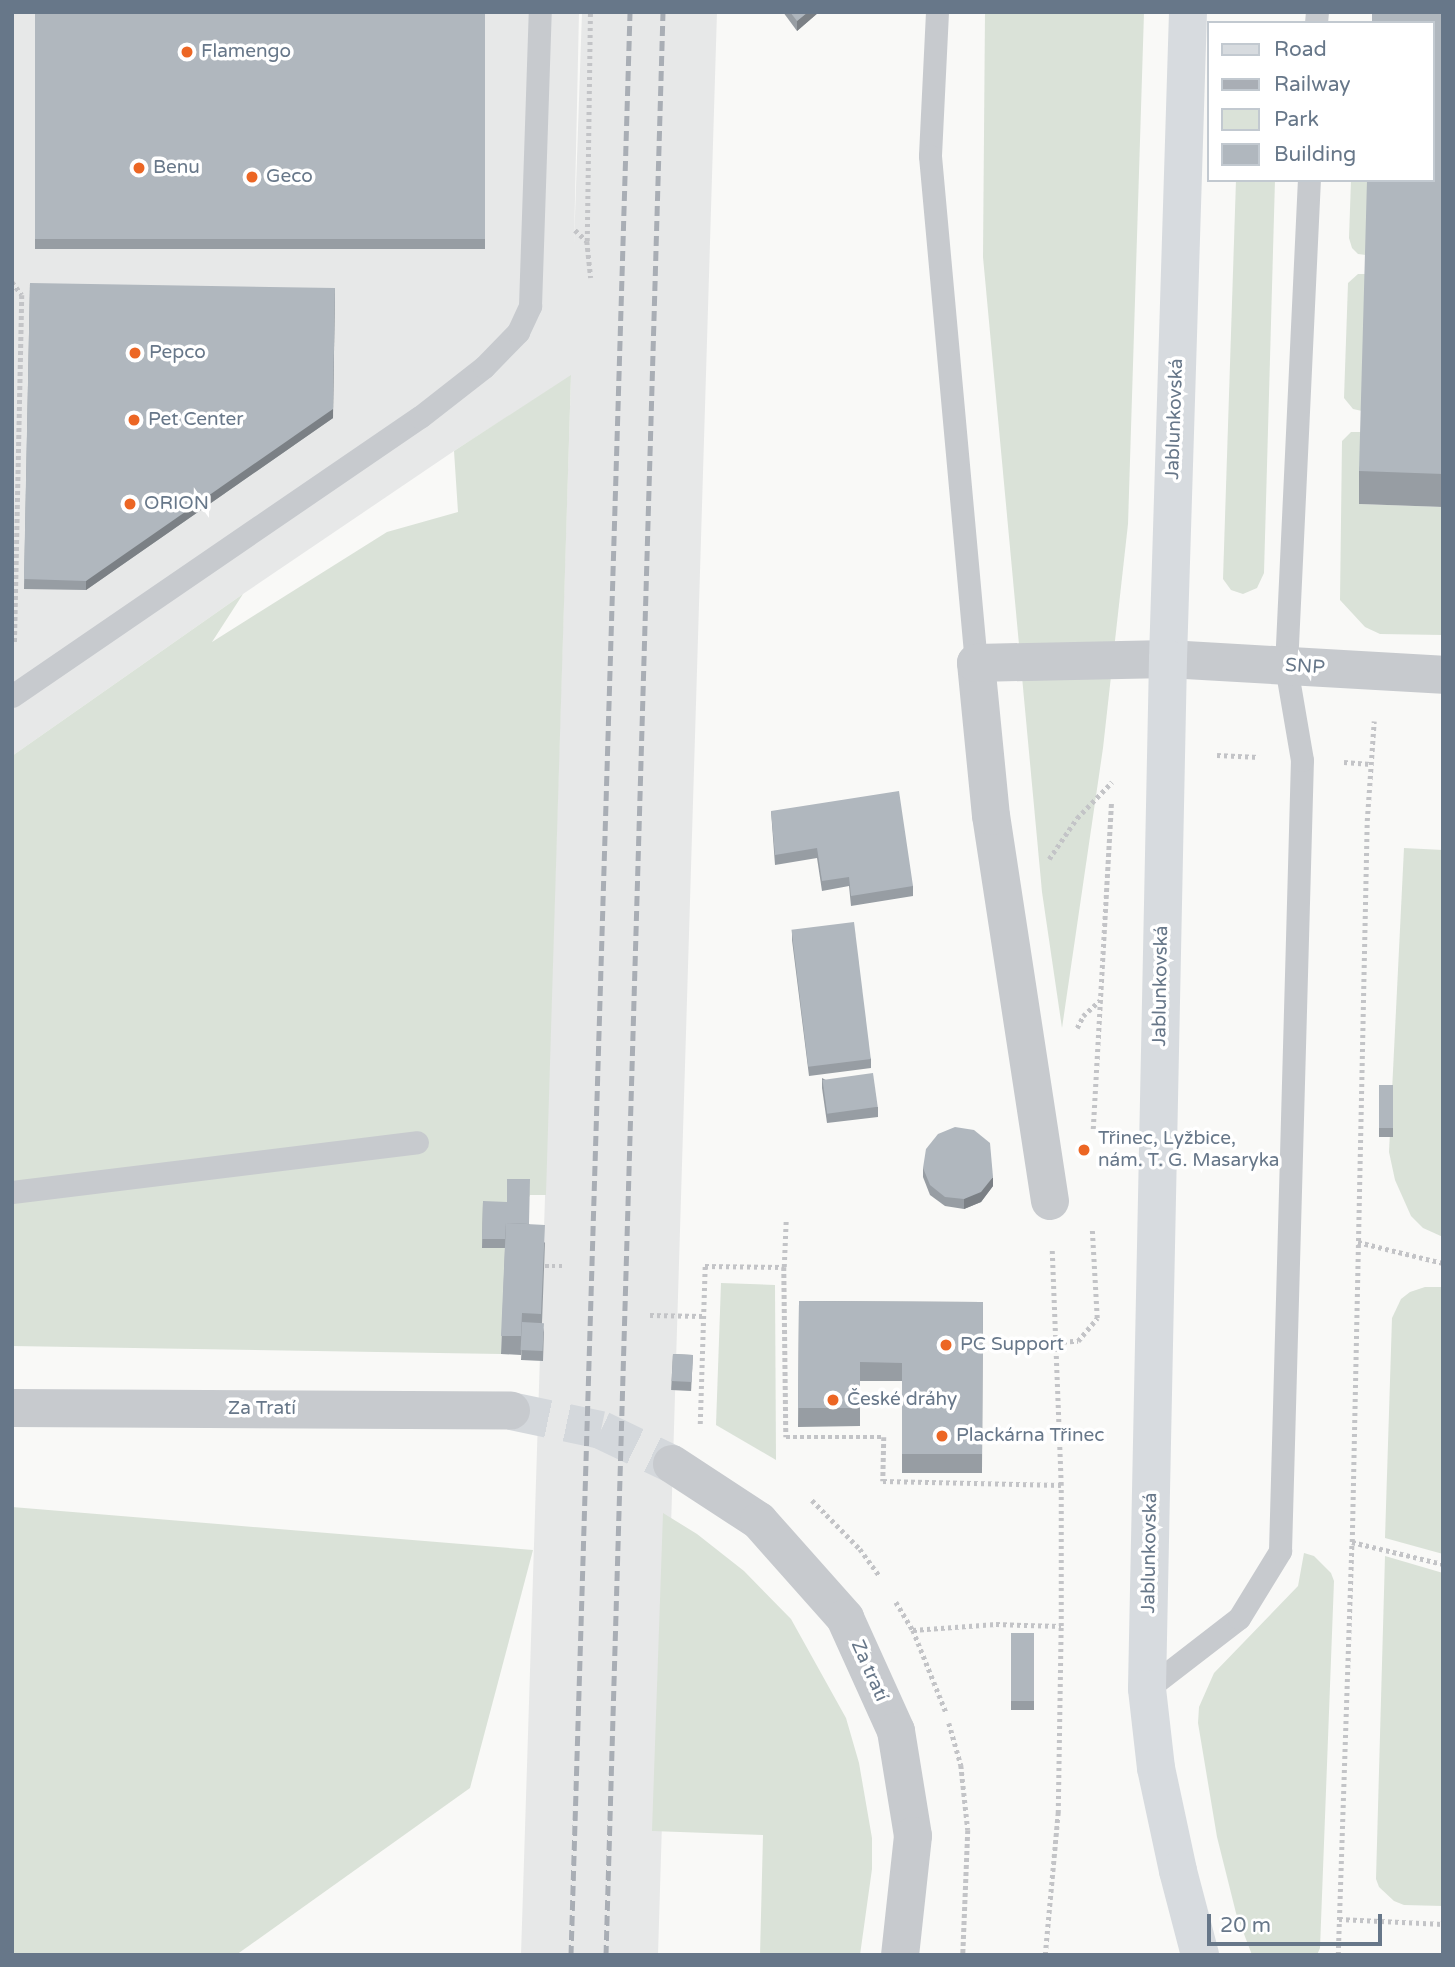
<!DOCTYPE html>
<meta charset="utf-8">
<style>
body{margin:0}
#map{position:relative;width:1455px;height:1967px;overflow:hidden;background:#f9f9f7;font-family:"Varela Round",sans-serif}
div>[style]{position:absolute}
.built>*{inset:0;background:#e7e8e8}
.green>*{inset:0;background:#dae2d8}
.minor-tunnel>*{height:38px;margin-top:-19px;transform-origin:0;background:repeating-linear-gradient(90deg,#d4d8dc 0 38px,transparent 0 57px)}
.path>*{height:4.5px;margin-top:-2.25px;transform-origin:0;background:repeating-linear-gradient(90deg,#c3c4c7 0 3.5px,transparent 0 7px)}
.service>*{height:23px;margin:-11.5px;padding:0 11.5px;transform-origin:11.5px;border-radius:11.5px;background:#c7cace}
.minor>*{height:38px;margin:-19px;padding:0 19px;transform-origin:19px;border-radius:19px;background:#c7cace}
.secondary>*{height:38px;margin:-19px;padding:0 19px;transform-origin:19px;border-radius:19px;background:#d7dbdf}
.rail>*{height:5px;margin-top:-2.5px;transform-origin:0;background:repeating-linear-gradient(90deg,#a9aeb5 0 10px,transparent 0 15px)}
.wall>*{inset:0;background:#979da3;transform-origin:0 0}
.shaded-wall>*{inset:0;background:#7b8085}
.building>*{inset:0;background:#b0b7be;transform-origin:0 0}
.dots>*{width:19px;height:19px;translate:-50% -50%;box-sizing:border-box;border:4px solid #fff;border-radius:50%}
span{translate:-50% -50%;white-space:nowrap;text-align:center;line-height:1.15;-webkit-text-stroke:7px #fff;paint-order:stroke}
.poi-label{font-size:19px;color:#677789}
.left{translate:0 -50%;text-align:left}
.street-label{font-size:19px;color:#677789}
.frame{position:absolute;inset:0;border:14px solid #677789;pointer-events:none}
.legend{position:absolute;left:1207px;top:21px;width:228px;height:161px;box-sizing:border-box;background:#fff;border:2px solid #c2c9d0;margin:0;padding:9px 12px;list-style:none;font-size:21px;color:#677789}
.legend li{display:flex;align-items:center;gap:14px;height:35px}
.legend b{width:35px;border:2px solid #c2c9d0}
.scale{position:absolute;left:1207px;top:1914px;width:175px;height:32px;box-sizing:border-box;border:4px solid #677789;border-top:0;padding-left:9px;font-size:21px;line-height:24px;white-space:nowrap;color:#677789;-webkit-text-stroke:5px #fff;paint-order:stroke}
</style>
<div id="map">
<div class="built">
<i style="clip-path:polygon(12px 12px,579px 12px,574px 245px,582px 12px,717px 12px,658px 1955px,521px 1955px,571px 376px,454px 451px,243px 594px,12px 756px)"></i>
</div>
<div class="green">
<i style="clip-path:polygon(985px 12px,1144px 12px,1128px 524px,1103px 748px,1062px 1028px,1042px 892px,983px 257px)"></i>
<i style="clip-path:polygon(1236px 180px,1275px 180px,1264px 573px,1257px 588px,1243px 594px,1231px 590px,1223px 579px)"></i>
<i style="clip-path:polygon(1351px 180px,1368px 180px,1366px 255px,1358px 254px,1352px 248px,1349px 238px)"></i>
<i style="clip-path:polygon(1358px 274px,1366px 274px,1362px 411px,1353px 409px,1344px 398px,1348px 283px)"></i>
<i style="clip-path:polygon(571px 375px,546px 1195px,530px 1195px,505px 1248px,501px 1354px,12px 1346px,12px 756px,243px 594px,212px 642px,387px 532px,458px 512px,454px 451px)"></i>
<i style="clip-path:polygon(1351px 432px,1361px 432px,1359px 504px,1443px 507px,1443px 635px,1380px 634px,1365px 627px,1340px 600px,1342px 441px)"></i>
<i style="clip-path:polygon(1404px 848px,1443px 850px,1443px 1237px,1423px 1228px,1411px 1216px,1395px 1180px,1389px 1152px)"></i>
<i style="clip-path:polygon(721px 1283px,775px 1285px,776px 1460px,716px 1425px)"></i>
<i style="clip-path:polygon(1425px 1287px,1443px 1287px,1443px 1554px,1385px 1538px,1392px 1318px,1401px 1299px,1410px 1292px)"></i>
<i style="clip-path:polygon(12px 1507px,533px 1550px,470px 1788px,236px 1955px,12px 1955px)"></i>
<i style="clip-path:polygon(663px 1513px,697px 1534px,744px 1571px,791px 1619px,846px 1718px,859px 1763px,872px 1838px,872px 1869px,860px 1955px,760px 1955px,763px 1835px,652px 1831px)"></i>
<i style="clip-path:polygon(1304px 1553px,1314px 1556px,1331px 1573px,1334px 1581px,1320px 1948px,1317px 1955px,1252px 1955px,1236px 1913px,1217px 1837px,1198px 1723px,1199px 1707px,1214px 1673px,1298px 1586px)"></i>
<i style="clip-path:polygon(1385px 1556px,1443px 1573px,1443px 1906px,1404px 1905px,1394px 1901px,1379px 1887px,1376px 1879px)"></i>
</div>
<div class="minor-tunnel">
<i style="left:511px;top:1411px;width:92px;rotate:11.9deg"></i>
<i style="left:601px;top:1430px;width:79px;rotate:25.6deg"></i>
</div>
<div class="path">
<i style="left:575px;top:230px;width:16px;rotate:43deg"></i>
<i style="left:587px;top:241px;width:37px;rotate:84deg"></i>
<i style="left:587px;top:241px;width:229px;rotate:-89.2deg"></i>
<i style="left:12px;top:282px;width:16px;rotate:52deg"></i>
<i style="left:22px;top:295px;width:347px;rotate:91.2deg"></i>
<i style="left:1217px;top:755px;width:42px;rotate:2.7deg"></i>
<i style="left:1344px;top:762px;width:27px;rotate:4deg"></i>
<i style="left:1049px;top:859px;width:50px;rotate:-55.7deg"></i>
<i style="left:1077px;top:818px;width:50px;rotate:-45.8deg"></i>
<i style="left:1077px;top:1028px;width:13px;rotate:-63deg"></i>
<i style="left:1083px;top:1016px;width:23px;rotate:-43deg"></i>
<i style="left:1093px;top:1129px;width:327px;rotate:-86.8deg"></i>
<i style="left:1358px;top:1242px;width:88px;rotate:13.9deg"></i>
<i style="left:538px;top:1266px;width:28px"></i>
<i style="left:784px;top:1267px;width:47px;rotate:-87.6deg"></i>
<i style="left:650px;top:1315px;width:52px;rotate:1.1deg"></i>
<i style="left:1056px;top:1342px;width:22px;rotate:-3deg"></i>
<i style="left:1078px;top:1341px;width:30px;rotate:-50deg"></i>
<i style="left:1097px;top:1318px;width:89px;rotate:-93.2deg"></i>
<i style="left:700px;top:1424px;width:158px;rotate:-88.2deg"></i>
<i style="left:705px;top:1266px;width:79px;rotate:0.7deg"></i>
<i style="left:784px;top:1267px;width:170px;rotate:89.3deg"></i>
<i style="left:786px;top:1437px;width:98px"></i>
<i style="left:884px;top:1437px;width:44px;rotate:91.3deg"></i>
<i style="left:883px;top:1481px;width:178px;rotate:1.3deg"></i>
<i style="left:812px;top:1500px;width:69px;rotate:45.6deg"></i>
<i style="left:860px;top:1549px;width:34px;rotate:54deg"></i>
<i style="left:1352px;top:1542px;width:94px;rotate:13.6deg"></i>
<i style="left:896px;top:1602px;width:33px;rotate:59deg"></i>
<i style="left:913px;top:1630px;width:88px;rotate:68.1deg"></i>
<i style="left:913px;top:1630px;width:83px;rotate:-4.1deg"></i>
<i style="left:996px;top:1624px;width:65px;rotate:1.8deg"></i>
<i style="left:949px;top:1723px;width:44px;rotate:74.1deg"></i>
<i style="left:961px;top:1765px;width:65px;rotate:83.9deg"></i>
<i style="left:968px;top:1830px;width:125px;rotate:92.3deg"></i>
<i style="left:1339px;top:1919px;width:104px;rotate:2.8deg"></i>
<i style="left:1045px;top:1955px;width:143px;rotate:-84.8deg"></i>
<i style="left:1058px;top:1813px;width:187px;rotate:-89.1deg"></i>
<i style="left:1061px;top:1626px;width:141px;rotate:-90deg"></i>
<i style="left:1061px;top:1485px;width:235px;rotate:-92.2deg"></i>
<i style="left:1338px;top:1955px;width:413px;rotate:-88.1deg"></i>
<i style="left:1352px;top:1542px;width:721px;rotate:-88.81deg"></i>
<i style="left:1367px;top:821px;width:100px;rotate:-86deg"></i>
</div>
<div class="service">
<i style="left:937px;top:12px;width:144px;rotate:92.8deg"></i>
<i style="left:930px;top:156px;width:509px;rotate:84.82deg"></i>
<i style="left:1316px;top:23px;width:11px;rotate:-85deg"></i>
<i style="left:12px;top:696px;width:494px;rotate:-34.4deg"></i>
<i style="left:420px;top:417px;width:81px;rotate:-38deg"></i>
<i style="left:484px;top:367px;width:49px;rotate:-45.8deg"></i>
<i style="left:518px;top:332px;width:29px;rotate:-65deg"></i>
<i style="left:530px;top:306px;width:294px;rotate:-88.1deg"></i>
<i style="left:12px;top:1192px;width:408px;rotate:-7deg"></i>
<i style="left:1147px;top:1689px;width:116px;rotate:-37.7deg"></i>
<i style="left:1239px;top:1618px;width:79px;rotate:-58.5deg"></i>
<i style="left:1280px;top:1551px;width:791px;rotate:-88.41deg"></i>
<i style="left:1302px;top:760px;width:95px;rotate:-99.7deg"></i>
<i style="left:1286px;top:666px;width:487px;rotate:-87.3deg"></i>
</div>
<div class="minor">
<i style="left:1050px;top:1201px;width:389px;rotate:-98.7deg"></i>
<i style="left:991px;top:816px;width:154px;rotate:-95.6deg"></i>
<i style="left:976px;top:663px;width:192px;rotate:-1.2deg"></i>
<i style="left:1168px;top:659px;width:275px;rotate:3.3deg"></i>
<i style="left:12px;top:1408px;width:499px;rotate:0.3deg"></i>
<i style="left:672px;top:1464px;width:104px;rotate:33.2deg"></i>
<i style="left:759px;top:1521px;width:130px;rotate:48.4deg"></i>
<i style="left:845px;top:1618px;width:124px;rotate:65.7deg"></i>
<i style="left:896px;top:1731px;width:106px;rotate:80.8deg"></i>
<i style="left:913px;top:1836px;width:120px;rotate:96.2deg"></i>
</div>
<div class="secondary">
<i style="left:1188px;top:12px;width:647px;rotate:91.77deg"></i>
<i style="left:1168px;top:659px;width:1030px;rotate:91.17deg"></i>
<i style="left:1147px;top:1689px;width:80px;rotate:83.5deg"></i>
<i style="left:1156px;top:1768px;width:105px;rotate:77.9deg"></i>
<i style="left:1178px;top:1871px;width:87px;rotate:75.3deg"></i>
</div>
<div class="rail">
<i style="left:571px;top:1955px;width:1944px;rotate:-88.26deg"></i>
<i style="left:606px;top:1955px;width:1944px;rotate:-88.32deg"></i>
</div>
<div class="wall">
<i style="left:35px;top:12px;width:450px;height:237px"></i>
<i style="clip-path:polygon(783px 12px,819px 12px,797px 31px)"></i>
<i style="clip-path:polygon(1443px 12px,1443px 507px,1359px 504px,1359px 471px)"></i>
<i style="clip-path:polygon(30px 283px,333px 418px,86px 590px,24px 589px)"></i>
<i style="clip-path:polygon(771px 811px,913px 886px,913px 896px,851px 906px,849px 886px,822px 891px,817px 858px,775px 865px)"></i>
<i style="clip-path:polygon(792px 930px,871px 1059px,871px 1068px,809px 1076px,792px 940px)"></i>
<i style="clip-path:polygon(822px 1078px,878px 1107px,878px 1117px,827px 1123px,822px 1088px)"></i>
<i style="left:1379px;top:1085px;width:14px;height:52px"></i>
<i style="clip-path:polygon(923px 1168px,993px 1186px,981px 1202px,964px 1209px,945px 1206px,930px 1195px,923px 1177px)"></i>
<i style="clip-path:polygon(483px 1201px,529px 1224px,545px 1243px,542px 1323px,544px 1332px,543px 1361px,521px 1360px,522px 1341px,521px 1355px,501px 1354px,505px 1248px,482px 1248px)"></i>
<i style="clip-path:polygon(799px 1301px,983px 1302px,982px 1473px,902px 1473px,902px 1381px,860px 1381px,860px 1426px,798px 1427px)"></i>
<i style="left:673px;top:1354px;width:20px;height:36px;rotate:3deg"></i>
<i style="left:1011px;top:1633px;width:23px;height:77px"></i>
</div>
<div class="shaded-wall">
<i style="clip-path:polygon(808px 12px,819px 12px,797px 31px,797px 21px)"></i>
<i style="clip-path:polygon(335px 288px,333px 418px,86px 590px,86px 581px)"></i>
<i style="clip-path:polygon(993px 1177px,993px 1186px,981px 1202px,964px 1209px,964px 1199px)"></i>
</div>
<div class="building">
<i style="left:35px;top:12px;width:450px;height:227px"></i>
<i style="clip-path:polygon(790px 12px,808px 12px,797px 21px)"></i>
<i style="clip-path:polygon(1372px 12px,1443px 12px,1443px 474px,1359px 471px,1367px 180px,1432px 180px,1432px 23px,1372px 23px)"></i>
<i style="clip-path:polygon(30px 283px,335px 288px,333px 409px,86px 581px,24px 579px)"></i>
<i style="clip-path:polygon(899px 791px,913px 886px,851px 896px,849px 877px,822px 881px,817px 848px,775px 855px,771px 811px)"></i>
<i style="left:854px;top:922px;width:138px;height:63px;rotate:83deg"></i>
<i style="left:873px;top:1073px;width:34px;height:51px;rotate:82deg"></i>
<i style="left:1379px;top:1085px;width:14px;height:43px"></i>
<i style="clip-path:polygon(955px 1127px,974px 1130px,990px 1143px,993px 1177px,981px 1192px,964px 1199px,945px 1197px,930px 1185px,923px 1168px,926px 1149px,938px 1134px)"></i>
<i style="clip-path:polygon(507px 1179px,530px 1179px,529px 1224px,506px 1223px,505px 1239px,482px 1239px,483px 1201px,507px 1202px)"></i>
<i style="clip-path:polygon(506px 1223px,545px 1225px,541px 1314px,522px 1313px,521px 1336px,501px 1336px)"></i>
<i style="clip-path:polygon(799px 1301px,983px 1302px,982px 1454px,902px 1454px,902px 1363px,860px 1362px,860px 1408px,798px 1408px)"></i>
<i style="left:522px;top:1322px;width:22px;height:28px;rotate:3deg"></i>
<i style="left:673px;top:1354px;width:20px;height:27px;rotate:3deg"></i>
<i style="left:1011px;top:1633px;width:23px;height:68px"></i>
</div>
<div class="dots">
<i style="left:187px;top:52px;background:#ec6624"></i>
<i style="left:139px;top:168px;background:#ec6624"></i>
<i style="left:252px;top:177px;background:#ec6624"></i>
<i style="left:135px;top:353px;background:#ec6624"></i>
<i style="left:134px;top:420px;background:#ec6624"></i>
<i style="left:130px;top:504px;background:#ec6624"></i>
<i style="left:1084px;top:1150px;background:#ec6624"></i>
<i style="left:946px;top:1345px;background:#ec6624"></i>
<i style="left:833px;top:1400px;background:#ec6624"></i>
<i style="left:942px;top:1436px;background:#ec6624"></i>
</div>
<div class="poi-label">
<span class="left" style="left:201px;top:52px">Flamengo</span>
<span class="left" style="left:153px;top:168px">Benu</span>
<span class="left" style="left:266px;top:177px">Geco</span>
<span class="left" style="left:149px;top:353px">Pepco</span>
<span class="left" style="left:148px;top:420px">Pet Center</span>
<span class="left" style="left:144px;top:504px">ORION</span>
<span class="left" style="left:1098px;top:1150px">Třinec, Lyžbice,<br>nám. T. G. Masaryka</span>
<span class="left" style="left:960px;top:1345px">PC Support</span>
<span class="left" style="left:847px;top:1400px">České dráhy</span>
<span class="left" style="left:956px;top:1436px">Plackárna Třinec</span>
</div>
<div class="street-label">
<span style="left:1175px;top:419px;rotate:-88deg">Jablunkovská</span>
<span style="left:1305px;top:667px;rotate:4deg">SNP</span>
<span style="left:1161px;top:986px;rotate:-89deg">Jablunkovská</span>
<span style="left:262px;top:1409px">Za Tratí</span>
<span style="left:1150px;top:1553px;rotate:-89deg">Jablunkovská</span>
<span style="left:869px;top:1671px;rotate:66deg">Za tratí</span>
</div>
<div class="frame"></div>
<ul class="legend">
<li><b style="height:9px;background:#d7dbdf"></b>Road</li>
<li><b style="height:9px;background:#a9aeb5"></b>Railway</li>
<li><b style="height:19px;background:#dae2d8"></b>Park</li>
<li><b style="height:19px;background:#b0b7be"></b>Building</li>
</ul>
<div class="scale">20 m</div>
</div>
